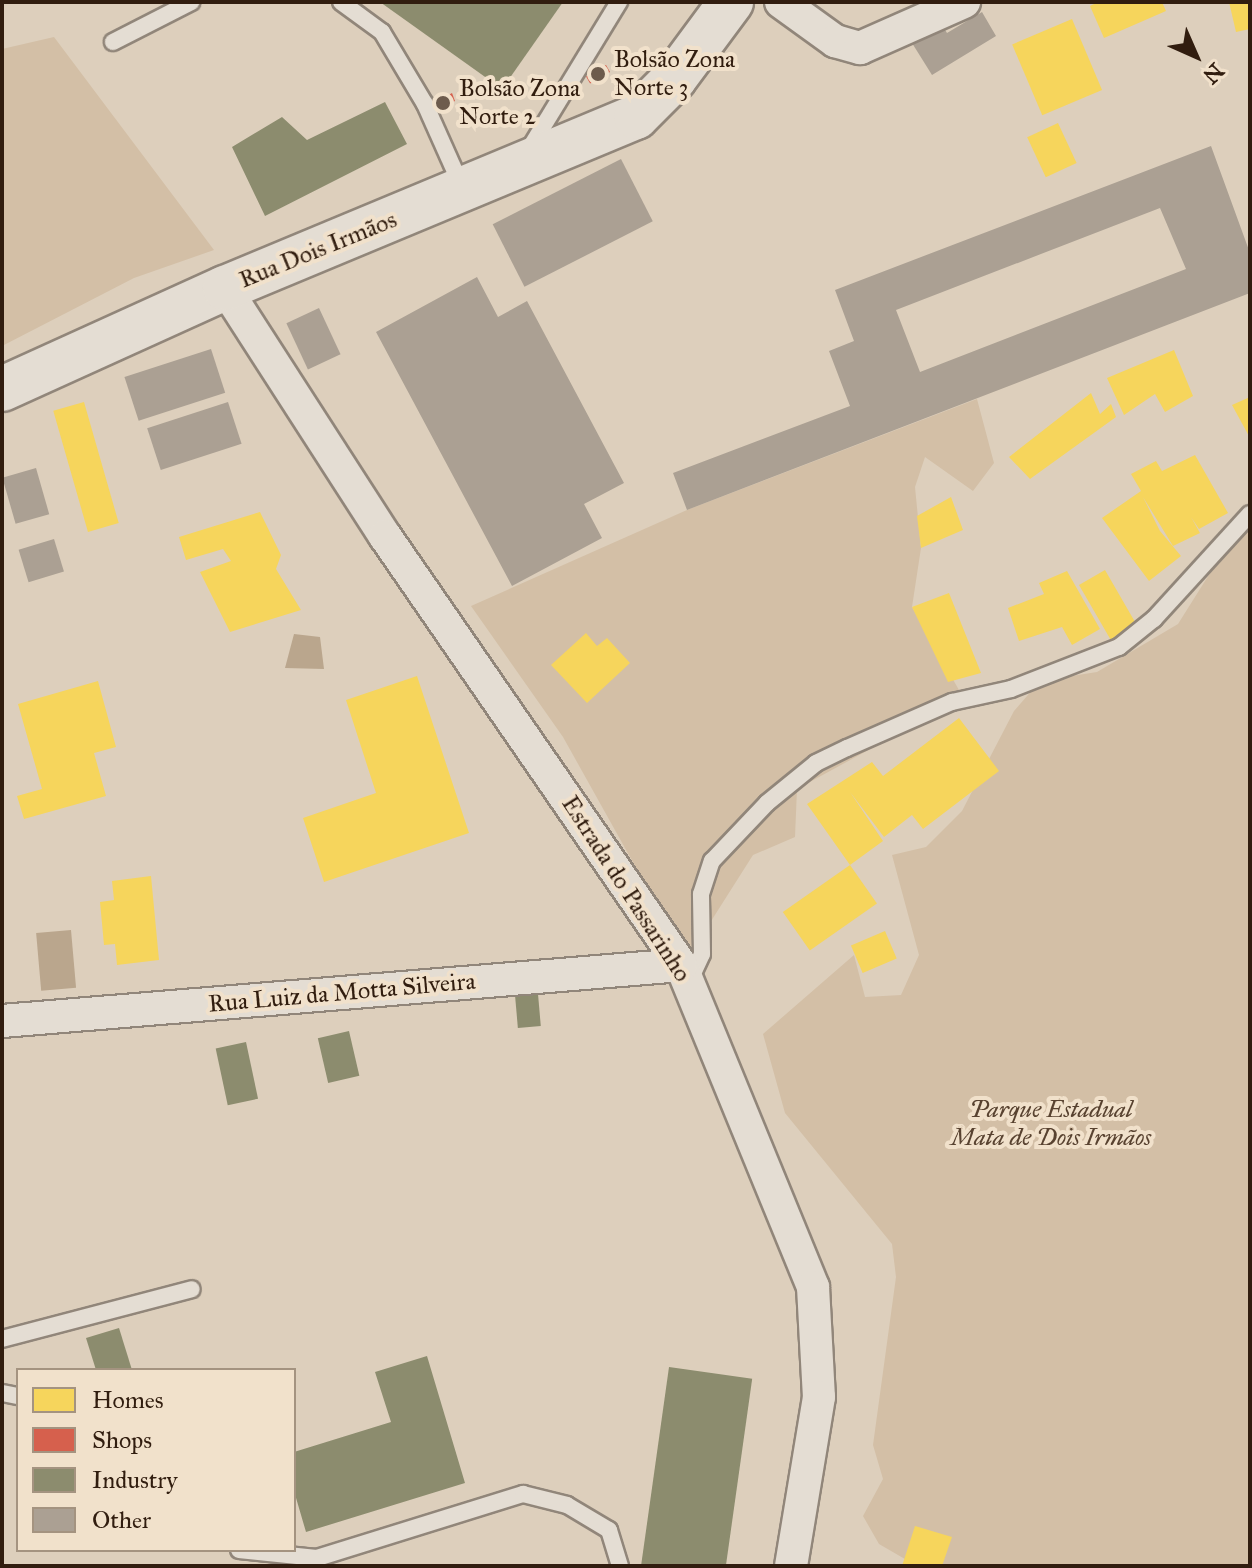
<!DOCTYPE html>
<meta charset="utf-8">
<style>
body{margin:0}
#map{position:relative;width:1252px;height:1568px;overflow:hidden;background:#ddcfbc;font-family:"IM FELL Great Primer",serif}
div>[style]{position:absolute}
.green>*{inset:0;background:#d3bfa6}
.water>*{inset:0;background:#baa68d;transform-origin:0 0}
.homes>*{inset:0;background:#f6d55c;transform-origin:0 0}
.shops>*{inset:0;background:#d6604d;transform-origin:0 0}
.industry>*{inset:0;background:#8c8c6e;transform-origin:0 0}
.building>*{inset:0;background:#aba093;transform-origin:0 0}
.roads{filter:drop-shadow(2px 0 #91867a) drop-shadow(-2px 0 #91867a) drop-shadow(0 2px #91867a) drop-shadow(0 -2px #91867a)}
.lane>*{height:16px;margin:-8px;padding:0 8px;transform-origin:8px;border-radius:8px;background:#e4ddd3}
.street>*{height:32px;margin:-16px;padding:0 16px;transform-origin:16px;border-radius:16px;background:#e4ddd3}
.secondary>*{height:44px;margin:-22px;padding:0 22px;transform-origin:22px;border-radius:22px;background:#e4ddd3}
.dots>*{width:22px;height:22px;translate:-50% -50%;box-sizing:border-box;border:4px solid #f1e1cb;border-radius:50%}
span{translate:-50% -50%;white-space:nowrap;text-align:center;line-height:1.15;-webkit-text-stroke:8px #f1e1cb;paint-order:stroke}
.poi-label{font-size:24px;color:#311d0f}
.left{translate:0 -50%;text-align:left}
.street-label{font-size:24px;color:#311d0f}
.park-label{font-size:24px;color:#584230;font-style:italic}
.frame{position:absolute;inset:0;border:4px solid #311d0f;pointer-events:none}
.legend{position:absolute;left:16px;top:1368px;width:280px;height:184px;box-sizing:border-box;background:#f1e1cb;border:2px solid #a49380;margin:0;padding:10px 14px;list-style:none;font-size:24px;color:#311d0f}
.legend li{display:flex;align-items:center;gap:16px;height:40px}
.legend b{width:40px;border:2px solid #a49380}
.north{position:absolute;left:1156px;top:16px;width:80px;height:80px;-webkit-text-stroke:6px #f1e1cb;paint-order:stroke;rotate:135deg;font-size:22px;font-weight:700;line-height:32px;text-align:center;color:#311d0f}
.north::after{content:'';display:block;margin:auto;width:28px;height:36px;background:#311d0f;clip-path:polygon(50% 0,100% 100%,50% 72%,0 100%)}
</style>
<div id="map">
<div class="green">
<i style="clip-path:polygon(54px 37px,214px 250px,134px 278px,2px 346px,2px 49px)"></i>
<i style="clip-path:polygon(977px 399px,994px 463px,973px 491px,925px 457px,915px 487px,921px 548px,912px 607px,968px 706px,896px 735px,797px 789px,795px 837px,753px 855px,687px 959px,563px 737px,471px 606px,687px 510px)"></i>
<i style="clip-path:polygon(1250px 528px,1250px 1566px,917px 1566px,879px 1544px,863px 1516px,883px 1479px,873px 1445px,896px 1277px,892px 1244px,785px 1113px,763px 1034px,854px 955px,865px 997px,901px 995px,919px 955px,892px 855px,926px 847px,962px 811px,1014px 711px,1040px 681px,1097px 672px,1178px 624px,1227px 546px)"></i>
</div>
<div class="water">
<i style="clip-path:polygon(294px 634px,320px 637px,324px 669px,285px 668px)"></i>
<i style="left:71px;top:930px;width:58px;height:35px;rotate:85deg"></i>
</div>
<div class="homes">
<i style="clip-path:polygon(1098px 2px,1162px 2px,1166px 11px,1104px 38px,1090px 6px)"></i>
<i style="clip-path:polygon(1229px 2px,1250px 2px,1250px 29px,1236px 32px)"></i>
<i style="left:1072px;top:19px;width:77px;height:65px;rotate:67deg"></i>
<i style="left:1058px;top:123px;width:44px;height:34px;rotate:65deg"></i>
<i style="clip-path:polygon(1174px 350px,1193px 396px,1165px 412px,1155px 394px,1124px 415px,1107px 378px)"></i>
<i style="clip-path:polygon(1091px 393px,1100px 414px,1111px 404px,1116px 417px,1030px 479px,1009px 457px)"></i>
<i style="clip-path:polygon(1250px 397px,1250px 438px,1232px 405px)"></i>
<i style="left:84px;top:402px;width:126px;height:32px;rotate:74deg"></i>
<i style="clip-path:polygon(1195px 455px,1228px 513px,1199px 529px,1191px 517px,1200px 533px,1173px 546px,1143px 497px,1160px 531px,1181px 556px,1149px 581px,1102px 518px,1141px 491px,1131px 474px,1156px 461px,1162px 471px)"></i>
<i style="clip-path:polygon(951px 497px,963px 530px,921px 548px,917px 516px)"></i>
<i style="clip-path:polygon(260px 512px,281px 555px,276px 569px,301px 610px,230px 632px,200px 572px,231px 561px,223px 549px,186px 560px,179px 537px)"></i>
<i style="left:1105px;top:570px;width:67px;height:30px;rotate:60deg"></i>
<i style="clip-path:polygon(1067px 571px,1100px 629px,1072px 645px,1062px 627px,1019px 641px,1008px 608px,1044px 594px,1039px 583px)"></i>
<i style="clip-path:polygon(949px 593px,981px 673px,948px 682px,912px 607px)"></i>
<i style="clip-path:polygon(586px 633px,597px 646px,607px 638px,630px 663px,587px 703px,551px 665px)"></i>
<i style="clip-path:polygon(417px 676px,469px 833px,324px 882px,303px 818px,376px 793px,346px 700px)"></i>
<i style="clip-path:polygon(98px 681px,116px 747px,94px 753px,106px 796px,24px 819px,17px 796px,42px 789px,18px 704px)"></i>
<i style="clip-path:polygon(959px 718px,999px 771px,923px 829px,912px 815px,884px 837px,850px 792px,883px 841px,850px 865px,807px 804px,872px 762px,883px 776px)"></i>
<i style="left:850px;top:865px;width:47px;height:82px;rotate:55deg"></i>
<i style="clip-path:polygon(151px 876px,159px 960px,117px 965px,115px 944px,104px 945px,100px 902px,114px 900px,112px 881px)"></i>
<i style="left:885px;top:931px;width:30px;height:37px;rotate:67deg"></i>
<i style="clip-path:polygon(915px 1526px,952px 1537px,942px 1566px,902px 1566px)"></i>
</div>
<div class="shops">
<i style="left:606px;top:65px;width:8px;height:23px;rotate:60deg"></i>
<i style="clip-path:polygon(452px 93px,455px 101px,434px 111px,431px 105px)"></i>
</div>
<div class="industry">
<i style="clip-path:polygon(380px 2px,563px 2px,502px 89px)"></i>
<i style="clip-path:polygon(385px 102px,407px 144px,265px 216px,232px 147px,282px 117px,307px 140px)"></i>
<i style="left:538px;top:994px;width:32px;height:23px;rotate:85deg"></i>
<i style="left:349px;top:1031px;width:46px;height:32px;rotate:77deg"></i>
<i style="left:246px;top:1042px;width:58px;height:31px;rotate:78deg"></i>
<i style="clip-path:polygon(119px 1328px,132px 1370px,96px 1370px,86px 1338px)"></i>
<i style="clip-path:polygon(427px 1356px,465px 1483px,306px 1532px,294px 1491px,294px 1452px,391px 1422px,375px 1372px)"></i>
<i style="left:669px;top:1367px;width:84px;height:201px;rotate:8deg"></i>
</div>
<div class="building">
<i style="clip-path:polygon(982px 12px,996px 36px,932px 75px,907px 35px,937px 17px,947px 33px)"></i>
<i style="clip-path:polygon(evenodd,1211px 146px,1250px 253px,1250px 293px,687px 510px,673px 473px,850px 406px,829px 351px,854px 341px,835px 290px,1211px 146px,1160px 208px,1186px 269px,920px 372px,896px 310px,1160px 208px)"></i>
<i style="left:621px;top:159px;width:70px;height:144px;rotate:63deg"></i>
<i style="clip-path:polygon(477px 277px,498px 317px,527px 301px,624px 483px,584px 504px,602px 538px,512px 586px,376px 332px)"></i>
<i style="left:319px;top:308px;width:51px;height:36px;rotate:65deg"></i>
<i style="left:211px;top:349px;width:46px;height:91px;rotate:72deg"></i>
<i style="left:228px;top:402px;width:44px;height:85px;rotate:72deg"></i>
<i style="left:36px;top:468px;width:48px;height:35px;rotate:74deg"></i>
<i style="left:54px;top:539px;width:34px;height:37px;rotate:73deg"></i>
</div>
<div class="roads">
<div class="lane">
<i style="left:341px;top:2px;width:51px;rotate:36.2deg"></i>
<i style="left:382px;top:32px;width:84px;rotate:59.2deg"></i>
<i style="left:425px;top:104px;width:91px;rotate:66deg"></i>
<i style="left:113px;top:42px;width:88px;rotate:-27.1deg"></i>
<i style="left:528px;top:151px;width:175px;rotate:-58.6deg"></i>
<i style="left:689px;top:982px;width:31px;rotate:-65deg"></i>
<i style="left:702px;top:954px;width:60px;rotate:-91deg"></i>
<i style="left:701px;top:894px;width:35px;rotate:-72deg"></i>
<i style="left:712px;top:861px;width:80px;rotate:-46.5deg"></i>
<i style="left:767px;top:803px;width:63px;rotate:-39.2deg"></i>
<i style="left:816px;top:763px;width:34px;rotate:-26deg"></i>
<i style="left:847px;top:748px;width:115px;rotate:-23.7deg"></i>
<i style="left:952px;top:702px;width:60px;rotate:-12.4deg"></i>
<i style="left:1011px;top:689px;width:116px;rotate:-21.3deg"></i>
<i style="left:1119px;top:647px;width:45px;rotate:-38.7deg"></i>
<i style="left:1154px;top:619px;width:142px;rotate:-47.6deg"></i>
<i style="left:2px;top:1339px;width:196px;rotate:-14.7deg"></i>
<i style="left:2px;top:1393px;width:16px;rotate:11deg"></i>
<i style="left:239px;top:1550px;width:78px;rotate:5.9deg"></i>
<i style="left:317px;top:1558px;width:216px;rotate:-17.3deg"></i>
<i style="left:523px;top:1494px;width:45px;rotate:14deg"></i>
<i style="left:567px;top:1505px;width:49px;rotate:30.8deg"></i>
<i style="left:609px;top:1530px;width:38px;rotate:73deg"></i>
</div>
<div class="street">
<i style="left:781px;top:2px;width:67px;rotate:35.8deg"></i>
<i style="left:835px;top:41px;width:26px;rotate:16deg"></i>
<i style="left:860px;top:48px;width:114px;rotate:-23.9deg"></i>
<i style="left:225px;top:288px;width:295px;rotate:57.2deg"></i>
<i style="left:385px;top:536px;width:521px;rotate:55.4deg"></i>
<i style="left:681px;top:965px;width:348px;rotate:67.7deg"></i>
<i style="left:813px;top:1287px;width:110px;rotate:86.9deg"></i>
<i style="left:819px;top:1397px;width:171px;rotate:99.4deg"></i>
<i style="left:2px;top:1021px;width:681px;rotate:-4.71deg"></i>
</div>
<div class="secondary">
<i style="left:2px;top:389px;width:245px;rotate:-24.4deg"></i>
<i style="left:225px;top:288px;width:445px;rotate:-22.6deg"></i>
<i style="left:636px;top:117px;width:54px;rotate:-45deg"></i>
<i style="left:674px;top:79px;width:96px;rotate:-53.5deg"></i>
</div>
</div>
<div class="dots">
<i style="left:598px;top:74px;background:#6d5b4c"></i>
<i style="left:443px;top:103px;background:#6d5b4c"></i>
</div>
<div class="poi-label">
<span class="left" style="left:614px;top:74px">Bolsão Zona<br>Norte 3</span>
<span class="left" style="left:459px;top:103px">Bolsão Zona<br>Norte 2</span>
</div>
<div class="street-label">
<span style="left:318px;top:250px;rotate:-22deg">Rua Dois Irmãos</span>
<span style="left:626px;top:889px;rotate:57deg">Estrada do Passarinho</span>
<span style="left:342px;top:993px;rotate:-5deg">Rua Luiz da Motta Silveira</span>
</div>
<div class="park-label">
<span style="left:1051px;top:1124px">Parque Estadual<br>Mata de Dois Irmãos</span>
</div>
<div class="frame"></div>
<ul class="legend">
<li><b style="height:22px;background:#f6d55c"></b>Homes</li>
<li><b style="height:22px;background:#d6604d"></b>Shops</li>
<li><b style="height:22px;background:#8c8c6e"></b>Industry</li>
<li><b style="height:22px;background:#aba093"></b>Other</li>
</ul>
<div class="north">N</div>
</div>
